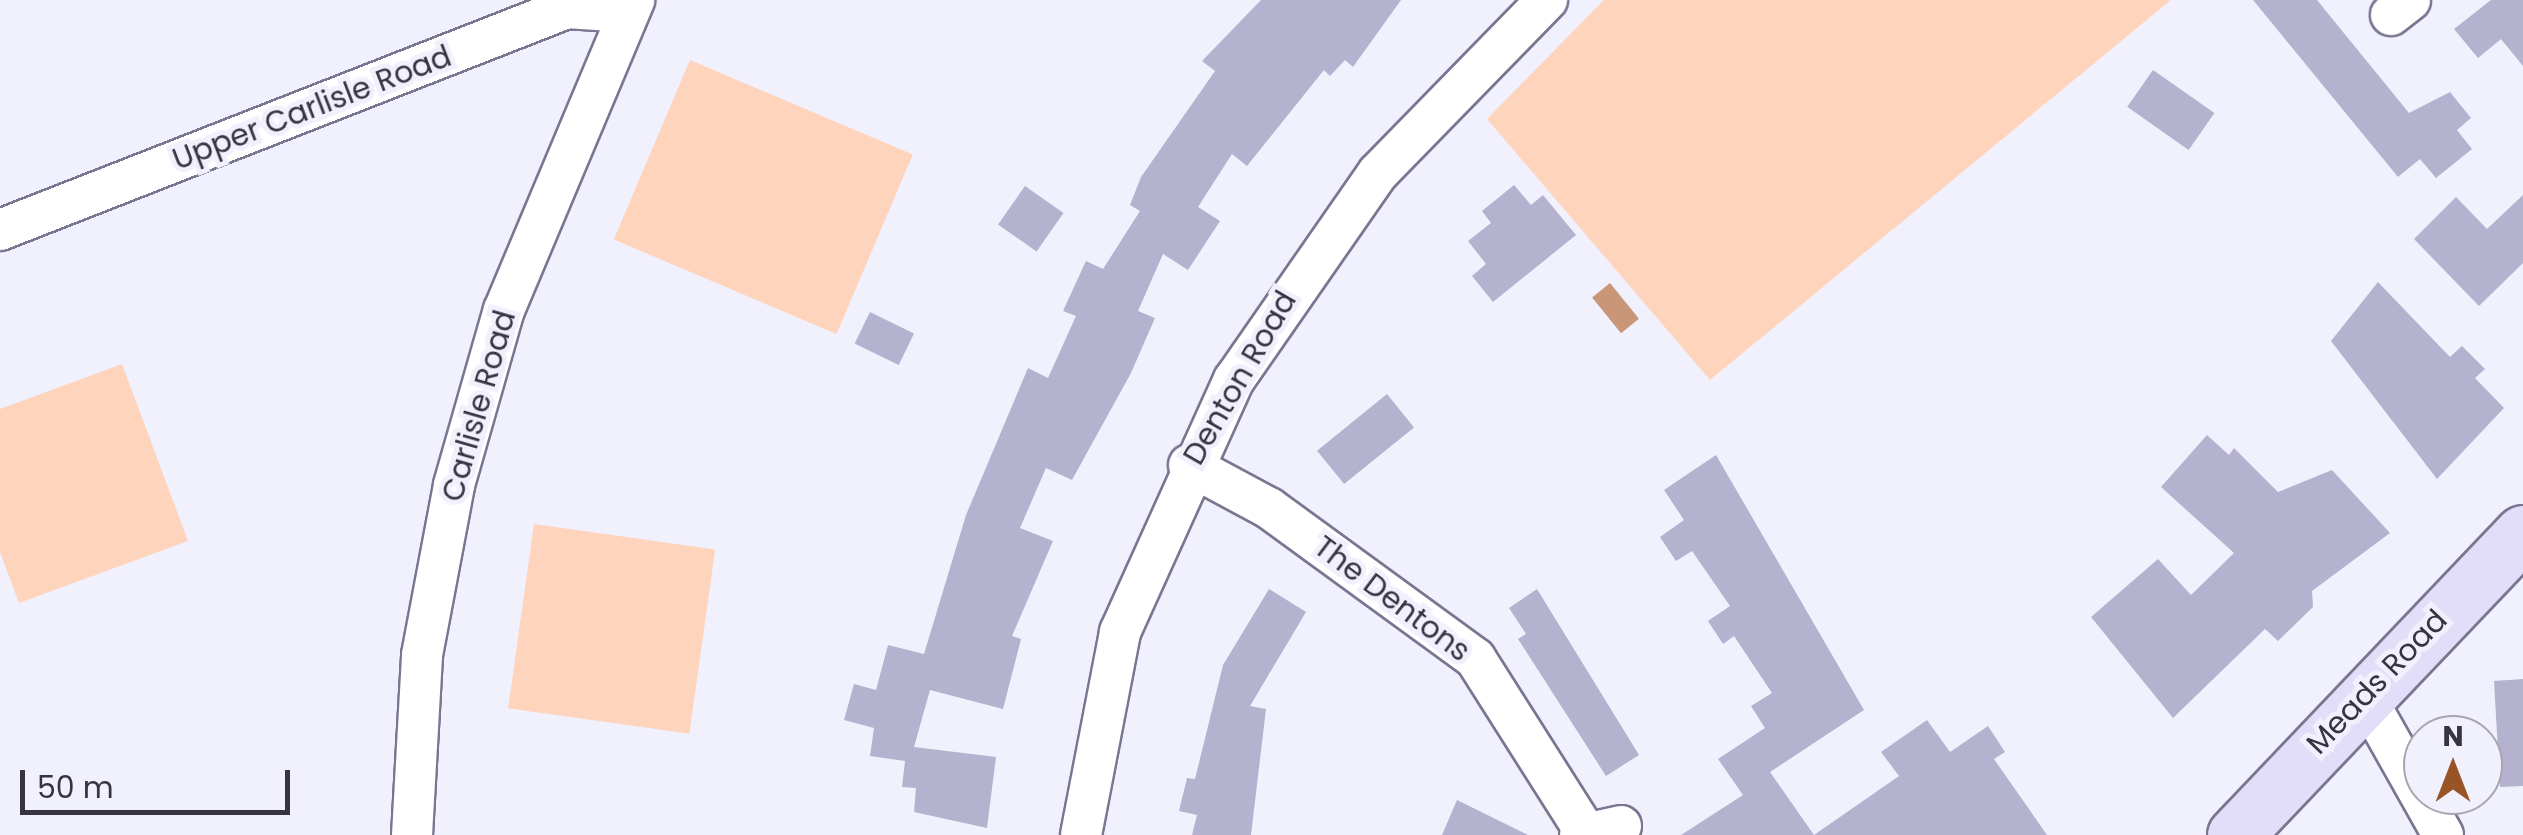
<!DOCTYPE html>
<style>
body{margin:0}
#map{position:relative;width:2523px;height:835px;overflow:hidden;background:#f1f0fd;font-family:Poppins,sans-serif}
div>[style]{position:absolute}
.green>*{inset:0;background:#fed4bc;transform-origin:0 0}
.water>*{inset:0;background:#c99678;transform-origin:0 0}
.building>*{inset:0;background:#b5b2cf;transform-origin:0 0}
.roads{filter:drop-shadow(2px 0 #797691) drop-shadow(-2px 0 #797691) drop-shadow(0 2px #797691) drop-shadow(0 -2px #797691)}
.street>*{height:40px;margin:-20px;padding:0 20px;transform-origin:20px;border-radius:20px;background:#fff}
.secondary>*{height:55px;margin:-27.5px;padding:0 27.5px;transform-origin:27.5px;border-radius:27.5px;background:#e2ddf8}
span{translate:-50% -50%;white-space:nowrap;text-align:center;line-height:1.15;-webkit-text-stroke:10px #f1f0fd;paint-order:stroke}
.street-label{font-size:30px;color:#353440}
.north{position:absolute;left:2403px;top:715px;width:100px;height:100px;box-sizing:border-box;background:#f1f0fd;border:2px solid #a6a5b1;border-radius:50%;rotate:0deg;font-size:28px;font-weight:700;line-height:40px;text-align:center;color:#353440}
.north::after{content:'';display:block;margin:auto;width:35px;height:45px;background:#985427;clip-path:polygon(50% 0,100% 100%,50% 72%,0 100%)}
.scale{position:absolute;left:20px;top:770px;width:270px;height:45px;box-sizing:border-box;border:5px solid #353440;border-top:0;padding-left:12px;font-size:30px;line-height:35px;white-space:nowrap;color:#353440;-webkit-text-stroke:8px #f1f0fd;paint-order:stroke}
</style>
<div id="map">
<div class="green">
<i style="clip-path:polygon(1604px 0,2171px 0,1710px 380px,1487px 119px)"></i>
<i style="left:690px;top:60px;width:242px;height:195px;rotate:23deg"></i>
<i style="clip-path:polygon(122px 364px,188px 541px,19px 603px,0 552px,0 409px)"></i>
<i style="left:534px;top:524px;width:183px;height:186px;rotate:8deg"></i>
</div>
<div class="water">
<i style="left:1610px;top:283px;width:46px;height:23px;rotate:51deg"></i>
</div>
<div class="building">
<i style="clip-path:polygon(1261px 0,1401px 0,1353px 67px,1345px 60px,1330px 76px,1324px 70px,1247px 166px,1232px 154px,1198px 207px,1220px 221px,1188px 270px,1163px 254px,1138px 311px,1155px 318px,1131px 373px,1072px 480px,1046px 468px,1020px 528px,1053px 541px,1012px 636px,1021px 639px,1003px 709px,930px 690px,914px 747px,996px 757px,987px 828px,914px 812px,916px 788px,902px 787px,905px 761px,870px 756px,874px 728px,844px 720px,854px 684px,876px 690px,888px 645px,924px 654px,966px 515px,1028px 368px,1048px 378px,1076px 316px,1063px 311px,1086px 261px,1103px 269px,1140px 211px,1130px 205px,1141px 177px,1215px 71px,1202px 61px)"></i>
<i style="clip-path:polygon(2253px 0,2317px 0,2409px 113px,2450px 92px,2471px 118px,2457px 130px,2472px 149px,2436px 178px,2420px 159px,2398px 177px)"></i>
<i style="clip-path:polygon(2491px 0,2523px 0,2523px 66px,2501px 39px,2478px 58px,2454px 29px)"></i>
<i style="left:2153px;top:70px;width:75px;height:45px;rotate:35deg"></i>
<i style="clip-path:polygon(1514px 185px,1531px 205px,1543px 195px,1576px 235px,1493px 302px,1472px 276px,1486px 264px,1468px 241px,1491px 223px,1482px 211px)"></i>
<i style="left:1025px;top:186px;width:47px;height:47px;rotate:35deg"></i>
<i style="clip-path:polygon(2523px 195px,2523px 263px,2479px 306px,2414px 239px,2456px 197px,2487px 229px)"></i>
<i style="clip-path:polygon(2378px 282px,2450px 357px,2462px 346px,2485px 369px,2475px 378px,2504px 408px,2437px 479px,2331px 341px)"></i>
<i style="left:870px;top:312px;width:49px;height:35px;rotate:26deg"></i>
<i style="left:1387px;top:394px;width:43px;height:90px;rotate:51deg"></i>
<i style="clip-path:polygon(2207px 435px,2229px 455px,2234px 448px,2278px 492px,2332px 470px,2390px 533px,2312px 591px,2313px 607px,2278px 641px,2265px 629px,2173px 718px,2091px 617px,2158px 559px,2191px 595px,2234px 553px,2161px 487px)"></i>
<i style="clip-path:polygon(1716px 455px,1864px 710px,1770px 772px,1814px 835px,1899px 776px,1881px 752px,1927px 720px,1950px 752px,1988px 726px,2005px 752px,1994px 759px,2047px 835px,1681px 835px,1743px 795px,1718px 759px,1765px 728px,1751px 706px,1772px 693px,1734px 636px,1723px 644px,1708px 621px,1730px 606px,1692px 551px,1676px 561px,1660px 537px,1684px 520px,1664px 490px)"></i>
<i style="clip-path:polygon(1269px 589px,1306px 612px,1250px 706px,1266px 709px,1251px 835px,1192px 835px,1197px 815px,1179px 811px,1187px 778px,1195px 779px,1223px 665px)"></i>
<i style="clip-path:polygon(1537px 589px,1639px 755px,1606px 776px,1518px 639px,1526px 634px,1509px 608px)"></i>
<i style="clip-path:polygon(2523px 679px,2523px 786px,2500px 787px,2494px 681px)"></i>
<i style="clip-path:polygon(1457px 800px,1528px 835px,1442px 835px)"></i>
</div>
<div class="roads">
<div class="street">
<i style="left:2391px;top:15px;width:24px;rotate:-38deg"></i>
<i style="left:0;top:230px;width:609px;rotate:-21.38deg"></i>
<i style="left:567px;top:8px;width:60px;rotate:3.8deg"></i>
<i style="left:1189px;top:465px;width:91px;rotate:28.3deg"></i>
<i style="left:1269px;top:508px;width:255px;rotate:36.1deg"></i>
<i style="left:1475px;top:658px;width:201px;rotate:57.6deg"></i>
<i style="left:2363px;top:693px;width:163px;rotate:60.6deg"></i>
<i style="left:412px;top:835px;width:180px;rotate:-86.8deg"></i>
<i style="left:422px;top:655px;width:173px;rotate:-79.3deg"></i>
<i style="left:454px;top:485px;width:182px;rotate:-74.1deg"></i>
<i style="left:504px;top:310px;width:336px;rotate:-67.2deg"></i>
<i style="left:1081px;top:835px;width:207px;rotate:-79.1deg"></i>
<i style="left:1120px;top:632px;width:277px;rotate:-65.7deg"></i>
<i style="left:1234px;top:380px;width:252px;rotate:-55.2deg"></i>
<i style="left:1378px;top:173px;width:242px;rotate:-45.7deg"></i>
<i style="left:1580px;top:835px;width:42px;rotate:-12.4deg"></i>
</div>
<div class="secondary">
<i style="left:2235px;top:835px;width:417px;rotate:-46.4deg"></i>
</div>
</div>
<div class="street-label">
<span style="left:312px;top:108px;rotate:-21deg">Upper Carlisle Road</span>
<span style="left:1240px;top:378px;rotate:-60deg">Denton Road</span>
<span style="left:479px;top:406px;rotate:-74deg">Carlisle Road</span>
<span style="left:1392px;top:599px;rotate:37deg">The Dentons</span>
<span style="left:2377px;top:682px;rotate:-46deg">Meads Road</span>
</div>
<div class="north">N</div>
<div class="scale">50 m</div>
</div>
